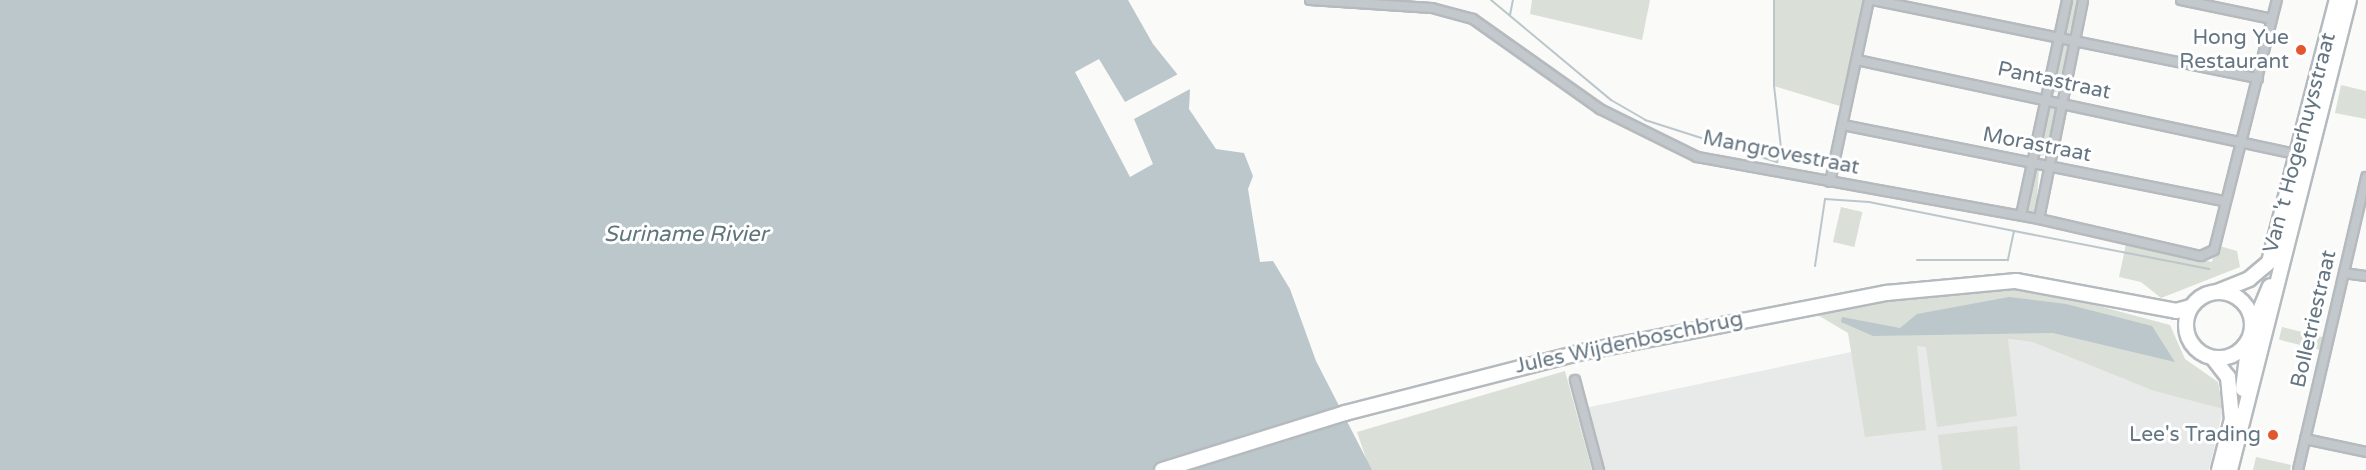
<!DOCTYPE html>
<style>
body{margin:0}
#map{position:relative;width:2366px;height:470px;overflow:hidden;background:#fafaf8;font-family:"Varela Round",sans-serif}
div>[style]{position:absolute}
.built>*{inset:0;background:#e8e9e9}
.green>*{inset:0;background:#dadfd7;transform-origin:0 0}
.water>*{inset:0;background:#bbc7cb}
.pier>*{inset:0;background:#fafaf8}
.stream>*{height:2px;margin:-1px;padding:0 1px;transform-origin:1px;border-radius:1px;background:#bbc7cb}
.roads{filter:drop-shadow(2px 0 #b5babe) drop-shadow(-2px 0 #b5babe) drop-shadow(0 2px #b5babe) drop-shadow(0 -2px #b5babe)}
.street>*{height:8px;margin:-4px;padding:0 4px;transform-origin:4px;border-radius:4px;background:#c3c8cc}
.primary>*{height:14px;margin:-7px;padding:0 7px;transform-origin:7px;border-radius:7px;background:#fff}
.primary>.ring{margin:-7px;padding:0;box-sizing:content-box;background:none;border:14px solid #fff;border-radius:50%}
.dots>*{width:16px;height:16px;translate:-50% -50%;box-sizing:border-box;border:3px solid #fff;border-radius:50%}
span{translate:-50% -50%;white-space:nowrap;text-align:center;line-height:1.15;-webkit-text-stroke:6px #fff;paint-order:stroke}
.poi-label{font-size:21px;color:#657683}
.right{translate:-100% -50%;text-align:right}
.street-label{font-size:21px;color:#657683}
.water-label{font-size:22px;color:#60757c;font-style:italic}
</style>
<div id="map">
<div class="built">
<i style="clip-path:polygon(2007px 339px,2032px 342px,2154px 391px,2223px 409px,2209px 470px,1601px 470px,1585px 408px,1851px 352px)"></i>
</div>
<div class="green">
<i style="clip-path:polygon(1532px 0,1650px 0,1642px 40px,1530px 14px)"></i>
<i style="clip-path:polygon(1774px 0,1866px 0,1843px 107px,1774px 86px)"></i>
<i style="clip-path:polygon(2070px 0,2078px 0,2069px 35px,2064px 33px)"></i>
<i style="clip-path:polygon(2068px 42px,2060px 91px,2051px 93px,2061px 44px)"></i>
<i style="clip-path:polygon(2341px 85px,2366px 91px,2366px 119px,2335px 113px)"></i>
<i style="clip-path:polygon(2049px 102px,2056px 106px,2047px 153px,2039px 157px)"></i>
<i style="clip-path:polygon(2039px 169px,2036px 214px,2025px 212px,2034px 171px)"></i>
<i style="left:1841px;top:207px;width:22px;height:36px;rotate:13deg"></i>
<i style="clip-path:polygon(2126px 244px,2212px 262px,2216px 245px,2237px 251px,2240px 267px,2161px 298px,2141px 282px,2119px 277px)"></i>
<i style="clip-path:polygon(1980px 285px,2031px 288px,2170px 325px,2185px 359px,2218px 382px,2223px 409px,2154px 391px,2032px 342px,2008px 339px,2017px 416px,1937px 427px,1926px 347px,1917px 346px,1926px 430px,1865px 437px,1848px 333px,1816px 314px)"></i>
<i style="left:2282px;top:327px;width:42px;height:13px;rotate:14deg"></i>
<i style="clip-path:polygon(1565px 371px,1592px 470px,1370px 470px,1357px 432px)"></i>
<i style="clip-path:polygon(2017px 426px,2020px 470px,1942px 470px,1938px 435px)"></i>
<i style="clip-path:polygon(2256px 457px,2291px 465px,2290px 470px,2253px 470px)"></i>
</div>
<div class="water">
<i style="clip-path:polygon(0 0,1128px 0,1153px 44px,1190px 90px,1189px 109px,1216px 149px,1244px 153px,1253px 176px,1248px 189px,1260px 262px,1273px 261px,1290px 289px,1316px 361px,1372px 470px,0 470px)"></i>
<i style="clip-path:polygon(2009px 297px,2066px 304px,2152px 326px,2175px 362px,2053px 333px,1873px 336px,1841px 322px,1842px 317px,1900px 328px,1917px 314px)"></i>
</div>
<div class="pier">
<i style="clip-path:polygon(1099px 59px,1125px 102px,1182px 72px,1192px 88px,1134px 119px,1153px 164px,1130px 177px,1075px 72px)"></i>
</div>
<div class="stream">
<i style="left:1491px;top:0;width:156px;rotate:39.8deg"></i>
<i style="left:1611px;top:100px;width:39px;rotate:30deg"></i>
<i style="left:1645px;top:120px;width:139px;rotate:17.7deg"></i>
<i style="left:1777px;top:162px;width:15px;rotate:-74deg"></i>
<i style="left:1781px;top:148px;width:62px;rotate:-96.4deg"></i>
<i style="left:1510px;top:15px;width:15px;rotate:-79deg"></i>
<i style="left:1774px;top:86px;width:86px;rotate:-90deg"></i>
<i style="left:2014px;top:231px;width:199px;rotate:11deg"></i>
<i style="left:1815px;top:266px;width:68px;rotate:-81.5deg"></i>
<i style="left:1825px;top:199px;width:44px;rotate:3.9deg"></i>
<i style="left:1869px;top:202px;width:148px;rotate:11.3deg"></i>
<i style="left:2014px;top:231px;width:30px;rotate:102deg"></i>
<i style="left:2008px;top:260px;width:91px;rotate:180deg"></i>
</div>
<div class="roads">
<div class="street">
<i style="left:1310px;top:0;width:122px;rotate:3.8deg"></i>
<i style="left:1432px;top:8px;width:42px;rotate:15deg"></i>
<i style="left:1473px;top:19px;width:156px;rotate:35.3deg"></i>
<i style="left:1600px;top:109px;width:108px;rotate:26.3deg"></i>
<i style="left:1697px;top:157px;width:348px;rotate:10.3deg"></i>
<i style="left:2039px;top:219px;width:166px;rotate:12.9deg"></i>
<i style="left:2201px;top:256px;width:14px;rotate:-25deg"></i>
<i style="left:2214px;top:250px;width:258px;rotate:-75.9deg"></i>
<i style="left:1873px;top:0;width:393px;rotate:11.5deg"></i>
<i style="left:2181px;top:0;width:93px;rotate:11.8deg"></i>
<i style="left:1857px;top:60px;width:450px;rotate:12.1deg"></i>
<i style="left:1843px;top:125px;width:389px;rotate:11.3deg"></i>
<i style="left:1830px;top:182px;width:186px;rotate:-77.9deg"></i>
<i style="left:2021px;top:215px;width:220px;rotate:-77.9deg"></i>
<i style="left:2039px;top:219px;width:223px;rotate:-78.6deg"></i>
<i style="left:2344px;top:273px;width:22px;rotate:8deg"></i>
<i style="left:1575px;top:380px;width:93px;rotate:75.1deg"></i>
<i style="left:2305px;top:439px;width:62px;rotate:12deg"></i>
<i style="left:2298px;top:470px;width:301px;rotate:-76.9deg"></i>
</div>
<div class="primary">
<i class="ring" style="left:2186px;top:292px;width:52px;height:52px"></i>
<i style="left:2217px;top:292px;width:35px;rotate:-22deg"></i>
<i style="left:2249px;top:279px;width:26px;rotate:-40deg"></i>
<i style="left:2269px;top:262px;width:271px;rotate:-75.5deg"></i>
<i style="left:2253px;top:327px;width:44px;rotate:-67.5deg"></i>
<i style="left:2213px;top:358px;width:24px;rotate:52deg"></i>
<i style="left:2228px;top:377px;width:42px;rotate:84.6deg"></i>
<i style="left:2232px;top:419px;width:53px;rotate:104.3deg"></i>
<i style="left:2243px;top:389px;width:48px;rotate:-82.9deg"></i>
<i style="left:1162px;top:470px;width:192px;rotate:-17.3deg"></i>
<i style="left:1345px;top:413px;width:246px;rotate:-14.4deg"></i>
<i style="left:1583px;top:352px;width:309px;rotate:-11deg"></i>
<i style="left:1886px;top:293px;width:131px;rotate:-5.3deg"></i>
<i style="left:2016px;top:281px;width:163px;rotate:10.6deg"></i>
<i style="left:2176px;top:311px;width:15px;rotate:-16deg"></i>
<i style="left:2230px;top:470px;width:485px;rotate:-75.8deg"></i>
</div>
</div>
<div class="dots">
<i style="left:2301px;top:50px;background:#e4572e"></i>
<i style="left:2273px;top:435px;background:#e4572e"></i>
</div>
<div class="poi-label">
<span class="right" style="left:2289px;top:50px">Hong Yue<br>Restaurant</span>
<span class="right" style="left:2261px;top:435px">Lee's Trading</span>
</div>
<div class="street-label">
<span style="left:2054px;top:81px;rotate:12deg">Pantastraat</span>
<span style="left:2300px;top:143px;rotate:-75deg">Van 't Hogerhuysstraat</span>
<span style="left:2037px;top:145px;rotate:11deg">Morastraat</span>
<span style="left:1781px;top:153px;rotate:11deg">Mangrovestraat</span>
<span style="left:2314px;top:319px;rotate:-77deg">Bolletriestraat</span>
<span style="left:1629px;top:343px;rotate:-12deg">Jules Wijdenboschbrug</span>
</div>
<div class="water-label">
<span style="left:686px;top:235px">Suriname Rivier</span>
</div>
</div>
